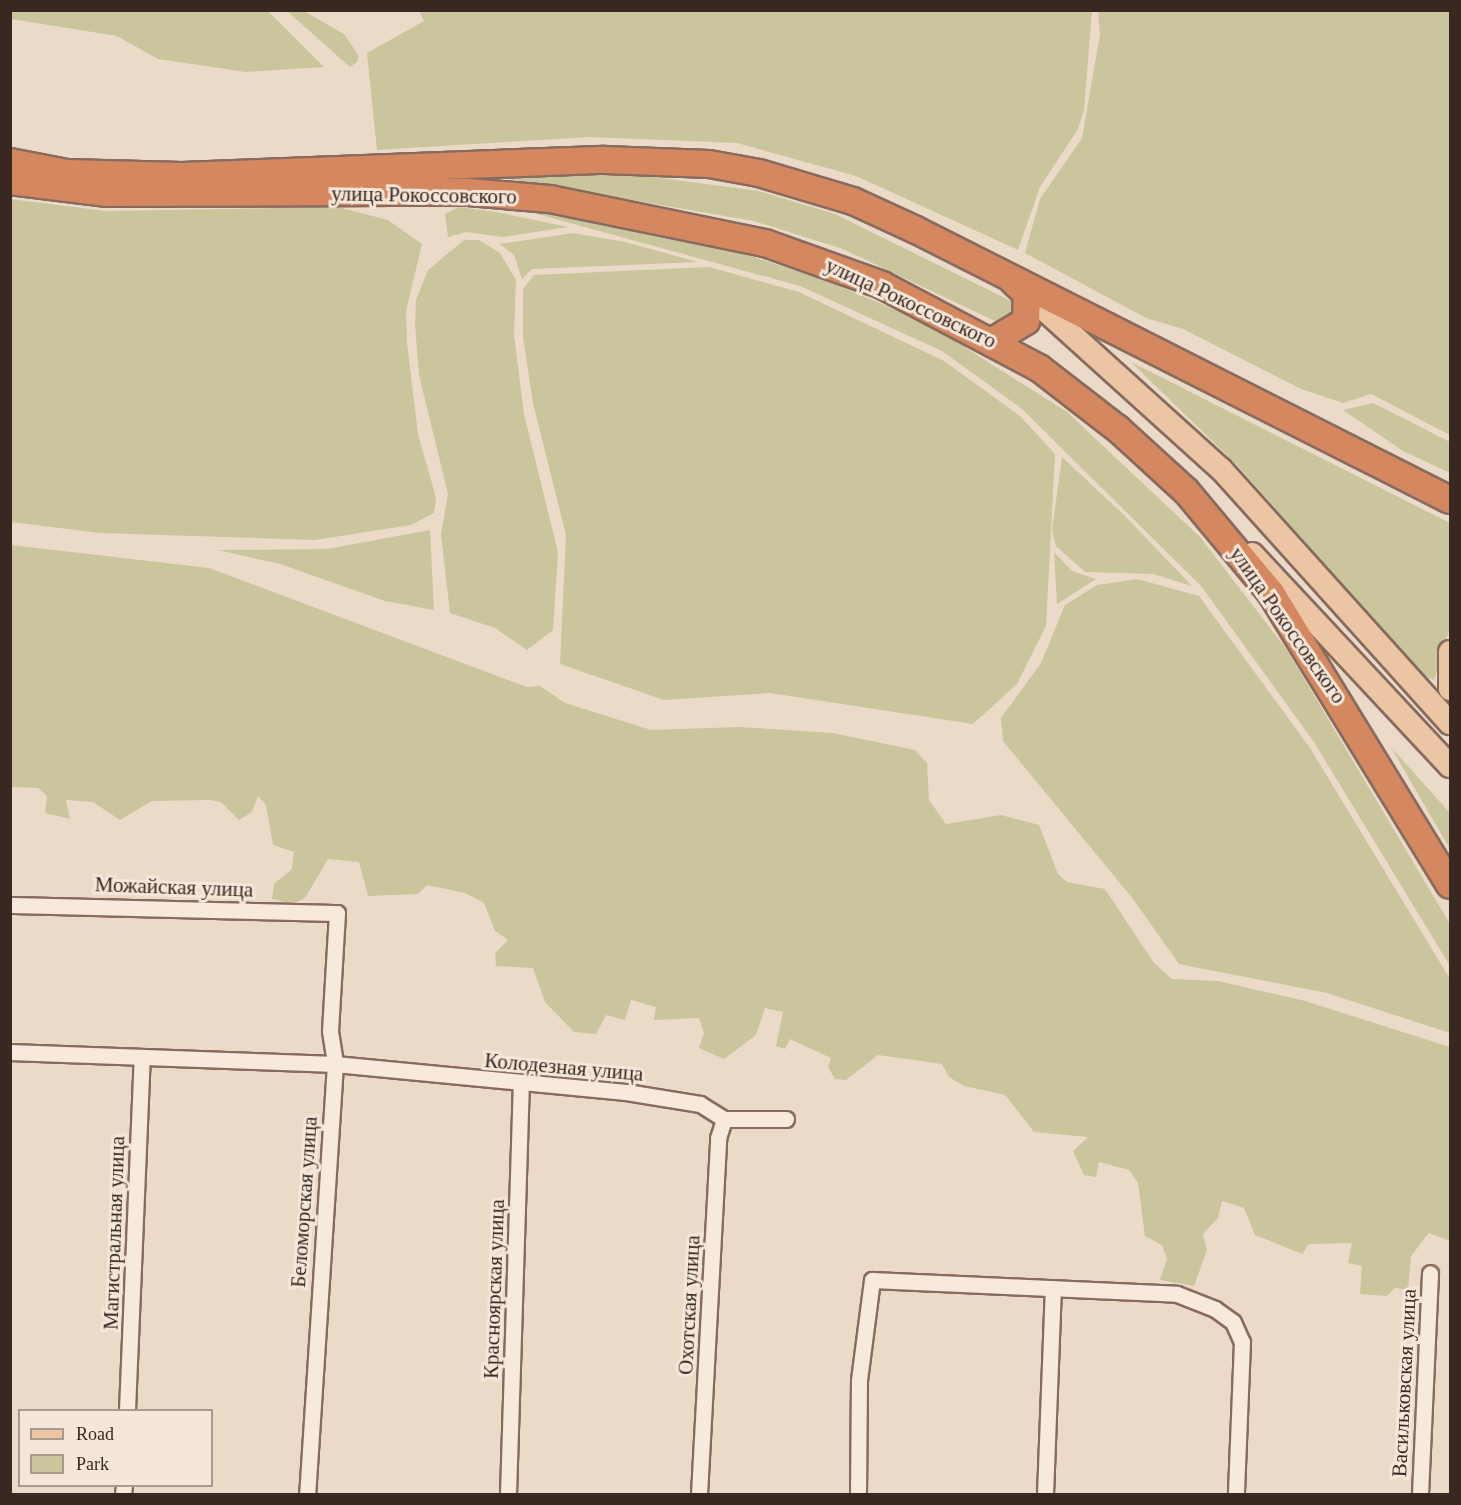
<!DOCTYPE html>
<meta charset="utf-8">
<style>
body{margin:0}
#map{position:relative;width:1461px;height:1505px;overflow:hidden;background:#ecdac9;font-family:Georgia,serif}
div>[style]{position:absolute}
.green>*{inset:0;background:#cac59d}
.roads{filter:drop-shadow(2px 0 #876b5f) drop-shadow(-2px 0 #876b5f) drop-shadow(0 2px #876b5f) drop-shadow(0 -2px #876b5f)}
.street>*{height:15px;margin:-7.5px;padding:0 7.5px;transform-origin:7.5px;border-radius:7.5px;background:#f7e9dc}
.primary>*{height:22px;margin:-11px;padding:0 11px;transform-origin:11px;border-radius:11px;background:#ecc5a4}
.highway>*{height:26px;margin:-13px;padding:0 13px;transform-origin:13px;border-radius:13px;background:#d58760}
span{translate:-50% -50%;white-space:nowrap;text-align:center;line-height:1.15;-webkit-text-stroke:6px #f4e6d8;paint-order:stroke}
.street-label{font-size:21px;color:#392721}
.frame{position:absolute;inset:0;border:12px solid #392721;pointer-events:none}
.legend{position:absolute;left:18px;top:1409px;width:195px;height:78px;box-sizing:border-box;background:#f4e6d8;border:2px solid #a99a8f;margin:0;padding:8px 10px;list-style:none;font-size:18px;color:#392721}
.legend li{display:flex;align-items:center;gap:12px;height:30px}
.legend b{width:30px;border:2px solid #a99a8f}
</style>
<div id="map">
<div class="green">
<i style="clip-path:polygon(11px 10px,268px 11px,324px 67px,246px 72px,158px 59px,117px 36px,11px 19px)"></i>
<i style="clip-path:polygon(287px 11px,304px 11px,344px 34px,359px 56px,357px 62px,350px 67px)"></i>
<i style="clip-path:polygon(1092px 11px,1084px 110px,1078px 129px,1040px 187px,1018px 250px,856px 176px,737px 143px,589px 137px,377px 150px,367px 53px,424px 21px,419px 11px)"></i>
<i style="clip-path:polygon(1098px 11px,1450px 11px,1450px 435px,1371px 394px,1343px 403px,1301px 389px,1183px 329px,1146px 318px,1025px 253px,1040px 199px,1082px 138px,1100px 34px)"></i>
<i style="clip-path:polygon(630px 174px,759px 191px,835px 214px,1011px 301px,1018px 315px,999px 323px,843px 249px,754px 221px,503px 178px)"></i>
<i style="clip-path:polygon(10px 199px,106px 211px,338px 207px,388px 220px,422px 244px,406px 311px,407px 343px,418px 434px,436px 498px,434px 513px,411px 525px,315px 540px,100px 533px,11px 522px)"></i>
<i style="clip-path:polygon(501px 204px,723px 247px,824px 280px,925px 322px,1067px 412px,1200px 537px,1287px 650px,1450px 924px,1450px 966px,1314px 742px,1201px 586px,1022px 409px,942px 351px,800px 286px)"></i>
<i style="clip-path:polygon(459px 207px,496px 212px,568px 227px,503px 237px,466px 232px,448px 237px,445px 214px)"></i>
<i style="clip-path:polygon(573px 233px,625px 242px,698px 262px,532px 269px,522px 279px,514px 255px,500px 244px)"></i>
<i style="clip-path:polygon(464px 240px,479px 240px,500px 253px,516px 280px,514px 335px,524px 414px,558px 552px,553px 630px,527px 650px,495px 628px,450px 613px,441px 534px,448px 494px,419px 375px,415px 324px,416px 300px,428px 270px)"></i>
<i style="clip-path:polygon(709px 267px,799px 292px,944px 361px,1020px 416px,1055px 454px,1046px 626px,1017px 684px,973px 724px,770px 693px,664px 700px,560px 664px,566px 535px,533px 403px,523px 337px,523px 289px,534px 275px)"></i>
<i style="clip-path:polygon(1131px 362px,1450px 523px,1450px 627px,1434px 680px,1422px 675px,1238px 466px)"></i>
<i style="clip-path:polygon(1373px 403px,1450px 442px,1450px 473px,1403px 451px,1343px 410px)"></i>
<i style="clip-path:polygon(1062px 457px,1124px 515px,1192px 586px,1153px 574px,1085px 572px,1056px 546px,1052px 530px)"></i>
<i style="clip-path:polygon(430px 530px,434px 610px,385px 601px,280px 564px,218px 550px,327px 549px)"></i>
<i style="clip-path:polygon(11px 545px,209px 568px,527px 687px,540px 686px,565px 703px,651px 730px,739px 727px,833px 733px,915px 750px,927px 763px,929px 800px,946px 824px,1001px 815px,1039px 825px,1058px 874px,1067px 882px,1105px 889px,1154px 963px,1172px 979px,1218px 981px,1305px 1001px,1450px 1047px,1450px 1241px,1429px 1233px,1411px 1256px,1408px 1290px,1395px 1288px,1387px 1296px,1360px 1294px,1362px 1266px,1348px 1263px,1352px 1243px,1309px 1244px,1302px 1254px,1255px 1235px,1244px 1208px,1222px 1201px,1218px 1218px,1203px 1234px,1207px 1250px,1194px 1286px,1160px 1280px,1167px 1259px,1162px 1245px,1145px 1236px,1138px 1183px,1129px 1170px,1099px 1162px,1096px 1177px,1084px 1175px,1073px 1151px,1088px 1137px,1034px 1132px,1005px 1095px,964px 1086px,949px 1077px,942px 1064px,878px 1055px,846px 1080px,835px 1079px,828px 1067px,831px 1058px,790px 1039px,785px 1049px,776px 1046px,783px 1012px,765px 1008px,756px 1035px,724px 1059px,699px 1048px,704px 1033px,699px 1018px,654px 1020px,656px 1007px,631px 1000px,625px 1020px,606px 1015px,596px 1034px,574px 1032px,545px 1002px,533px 968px,496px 966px,495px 953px,508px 940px,495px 931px,484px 903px,465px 893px,427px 885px,418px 894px,368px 896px,359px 862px,328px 859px,305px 898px,293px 904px,272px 899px,274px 884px,292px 869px,294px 852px,273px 845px,266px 805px,258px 796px,252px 812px,239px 820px,221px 802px,210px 800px,152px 801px,120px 820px,93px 802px,66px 800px,70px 819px,45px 813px,47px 796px,38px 788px,11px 787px)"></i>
<i style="clip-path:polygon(1054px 552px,1072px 571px,1096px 579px,1057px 604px)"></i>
<i style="clip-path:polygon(1137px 579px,1199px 596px,1310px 748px,1450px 979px,1450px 1033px,1327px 993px,1179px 964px,1133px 899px,1003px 741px,1001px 718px,1041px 663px,1065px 605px,1097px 585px)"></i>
<i style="clip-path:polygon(1391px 747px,1450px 813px,1450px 849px,1422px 801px)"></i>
</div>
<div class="roads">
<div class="street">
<i style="left:10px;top:905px;width:327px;rotate:1.4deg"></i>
<i style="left:337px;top:913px;width:118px;rotate:93.4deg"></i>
<i style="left:330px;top:1031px;width:33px;rotate:81deg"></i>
<i style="left:335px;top:1064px;width:431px;rotate:93.7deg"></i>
<i style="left:10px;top:1052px;width:325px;rotate:2.1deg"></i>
<i style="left:335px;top:1064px;width:292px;rotate:5.5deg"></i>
<i style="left:626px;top:1092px;width:75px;rotate:9.2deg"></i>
<i style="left:700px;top:1104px;width:28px;rotate:32deg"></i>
<i style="left:724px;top:1119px;width:62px"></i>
<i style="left:127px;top:1410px;width:352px;rotate:-87.6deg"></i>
<i style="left:123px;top:1494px;width:8px;rotate:-83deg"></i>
<i style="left:508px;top:1494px;width:410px;rotate:-88.2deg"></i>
<i style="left:699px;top:1494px;width:357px;rotate:-86.9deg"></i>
<i style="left:718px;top:1138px;width:20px;rotate:-72deg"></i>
<i style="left:858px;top:1494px;width:114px;rotate:-89.5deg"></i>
<i style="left:859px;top:1380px;width:101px;rotate:-82.6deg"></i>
<i style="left:872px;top:1280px;width:305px;rotate:2.6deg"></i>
<i style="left:1177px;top:1294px;width:41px;rotate:21.5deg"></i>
<i style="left:1215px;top:1309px;width:22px;rotate:36deg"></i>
<i style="left:1233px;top:1322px;width:22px;rotate:66deg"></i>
<i style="left:1242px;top:1342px;width:152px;rotate:92.3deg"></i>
<i style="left:1045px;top:1494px;width:206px;rotate:-87.8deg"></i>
<i style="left:1420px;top:1494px;width:221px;rotate:-87.4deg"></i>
</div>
<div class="primary">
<i style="left:1027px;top:294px;width:261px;rotate:42.1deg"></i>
<i style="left:1221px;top:469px;width:342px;rotate:48deg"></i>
<i style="left:1252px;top:554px;width:290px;rotate:47deg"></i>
<i style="left:1450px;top:652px;width:37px;rotate:90deg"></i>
</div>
<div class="highway">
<i style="left:10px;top:162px;width:58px;rotate:10.9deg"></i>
<i style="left:67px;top:173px;width:115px;rotate:1.5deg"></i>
<i style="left:182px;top:176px;width:423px;rotate:-2.2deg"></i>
<i style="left:605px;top:160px;width:104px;rotate:2.2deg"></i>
<i style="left:709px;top:164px;width:51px;rotate:10.2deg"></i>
<i style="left:759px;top:173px;width:98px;rotate:16.6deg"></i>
<i style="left:853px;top:201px;width:69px;rotate:24.7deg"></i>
<i style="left:916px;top:230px;width:598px;rotate:26.82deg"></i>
<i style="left:10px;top:181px;width:98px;rotate:7.1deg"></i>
<i style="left:107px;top:193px;width:361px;rotate:-0.2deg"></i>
<i style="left:468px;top:192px;width:82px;rotate:4.9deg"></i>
<i style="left:550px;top:199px;width:219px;rotate:11.6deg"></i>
<i style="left:765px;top:243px;width:124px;rotate:19.7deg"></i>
<i style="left:882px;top:285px;width:178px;rotate:27.9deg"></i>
<i style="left:1039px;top:368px;width:100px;rotate:37.7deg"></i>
<i style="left:1118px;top:429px;width:92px;rotate:42.4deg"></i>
<i style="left:1186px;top:491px;width:133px;rotate:50.2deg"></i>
<i style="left:1271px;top:593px;width:342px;rotate:58.5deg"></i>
<i style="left:993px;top:341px;width:39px;rotate:-31deg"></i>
<i style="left:1026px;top:321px;width:27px;rotate:-88deg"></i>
<i style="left:1027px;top:294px;width:19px;rotate:-137deg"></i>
</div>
</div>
<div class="street-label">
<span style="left:424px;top:195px;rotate:1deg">улица Рокоссовского</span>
<span style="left:911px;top:303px;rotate:25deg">улица Рокоссовского</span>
<span style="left:1288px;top:625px;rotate:55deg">улица Рокоссовского</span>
<span style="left:174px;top:887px;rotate:2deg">Можайская улица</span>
<span style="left:564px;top:1067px;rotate:5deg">Колодезная улица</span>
<span style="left:304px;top:1202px;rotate:-86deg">Беломорская улица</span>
<span style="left:114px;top:1233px;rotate:-88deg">Магистральная улица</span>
<span style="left:494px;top:1289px;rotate:-88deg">Красноярская улица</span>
<span style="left:689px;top:1305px;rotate:-87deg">Охотская улица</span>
<span style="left:1404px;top:1383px;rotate:-87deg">Васильковская улица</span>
</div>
<div class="frame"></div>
<ul class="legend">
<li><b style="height:8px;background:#ecc5a4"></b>Road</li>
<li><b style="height:16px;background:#cac59d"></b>Park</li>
</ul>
</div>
